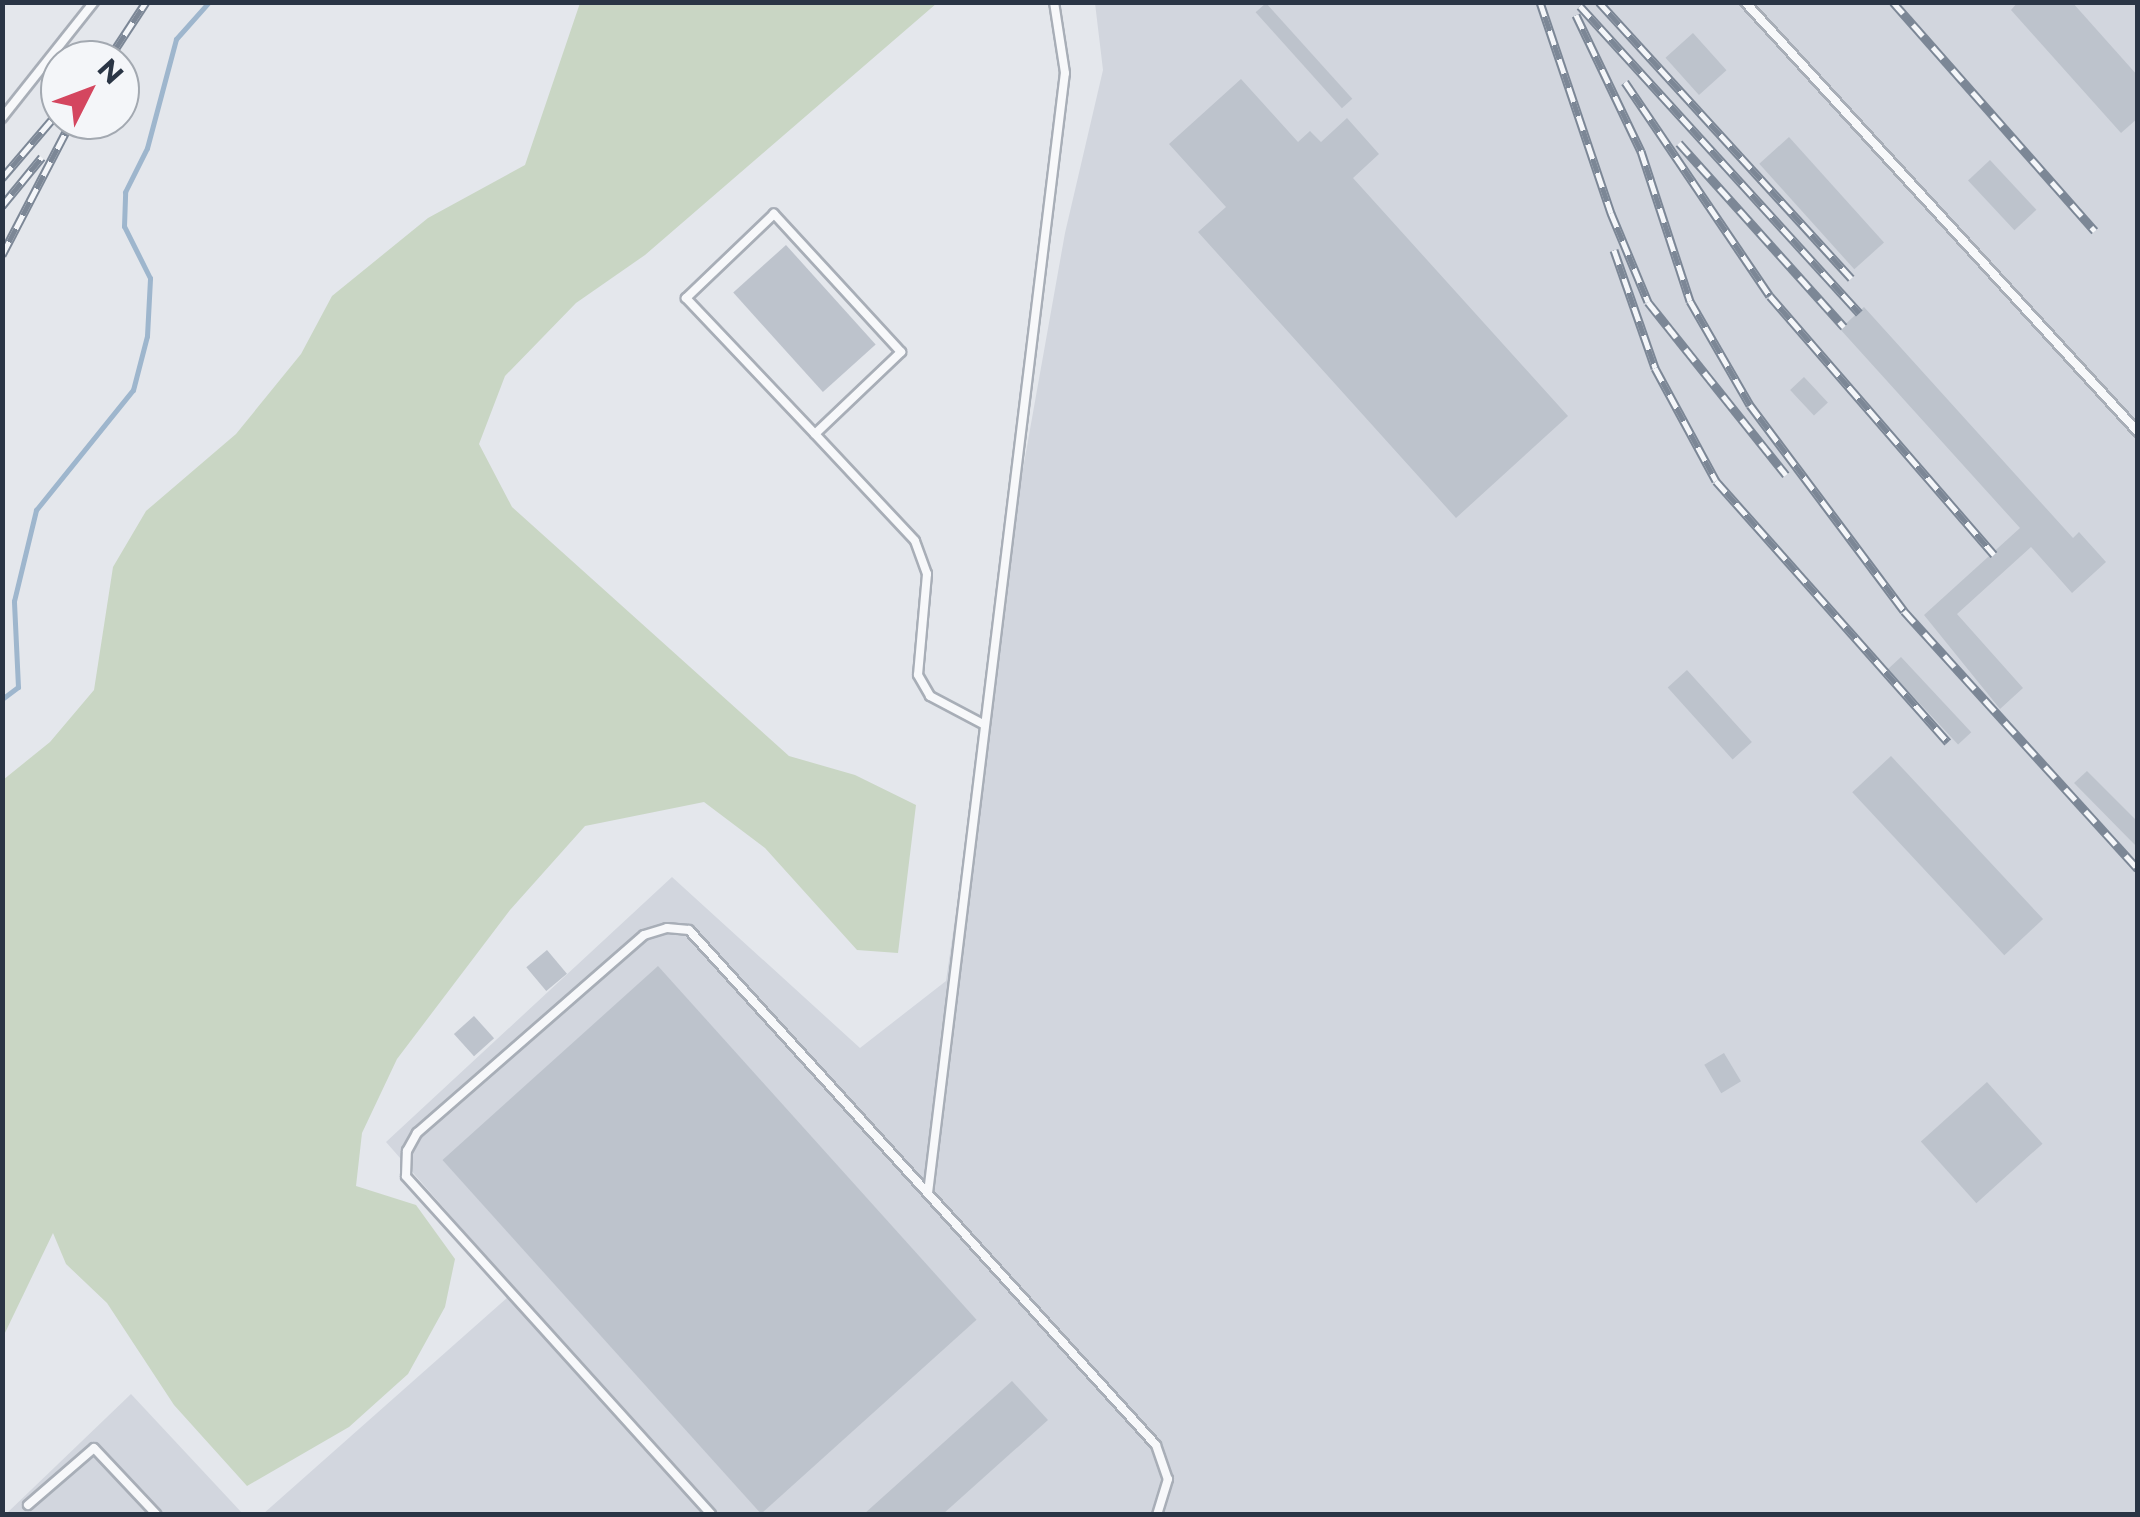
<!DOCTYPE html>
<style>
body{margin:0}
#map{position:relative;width:2140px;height:1517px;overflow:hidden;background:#e4e7ec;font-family:Montserrat,sans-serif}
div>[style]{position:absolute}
.built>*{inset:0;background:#d2d6de}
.green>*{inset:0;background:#c9d6c4}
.stream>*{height:5px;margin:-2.5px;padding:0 2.5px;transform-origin:2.5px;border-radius:2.5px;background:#9eb6cd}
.building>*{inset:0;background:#bdc3cc;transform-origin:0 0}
.roads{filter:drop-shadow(2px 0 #a8aeb7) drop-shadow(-2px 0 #a8aeb7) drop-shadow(0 2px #a8aeb7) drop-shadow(0 -2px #a8aeb7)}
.lane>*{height:8px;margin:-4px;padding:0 4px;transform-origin:4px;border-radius:4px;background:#f7f8fa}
.rail>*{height:9px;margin-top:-4.5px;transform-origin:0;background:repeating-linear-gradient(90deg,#f4f6f9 0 15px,#7c8796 0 30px);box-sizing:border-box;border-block:2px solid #7c8796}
span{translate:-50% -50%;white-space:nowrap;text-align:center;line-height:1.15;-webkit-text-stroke:9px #f4f6f9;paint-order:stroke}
.frame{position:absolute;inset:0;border:5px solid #2a3545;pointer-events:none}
.north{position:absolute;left:40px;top:40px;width:100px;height:100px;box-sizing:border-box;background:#f4f6f9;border:2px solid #a3a9b1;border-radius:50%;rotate:48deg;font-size:28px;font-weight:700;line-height:40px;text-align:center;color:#2a3545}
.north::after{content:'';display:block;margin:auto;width:35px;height:45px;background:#d4465f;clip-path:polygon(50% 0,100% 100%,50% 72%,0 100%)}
</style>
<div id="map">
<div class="built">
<i style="clip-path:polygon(1095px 3px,2137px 3px,2137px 1514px,263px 1514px,516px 1290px,386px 1142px,672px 877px,860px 1048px,946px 981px,1008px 553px,1065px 233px,1103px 70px)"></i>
<i style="clip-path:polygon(131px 1394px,243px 1514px,6px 1514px)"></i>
</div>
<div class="green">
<i style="clip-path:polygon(580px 3px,937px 3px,645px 255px,576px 303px,505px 376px,479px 444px,512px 507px,789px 756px,855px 775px,916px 805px,898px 953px,857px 950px,765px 848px,704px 802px,585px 826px,510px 910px,397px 1059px,362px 1133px,356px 1186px,416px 1205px,455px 1259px,445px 1307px,408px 1374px,349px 1427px,247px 1486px,174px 1405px,107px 1303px,66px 1264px,53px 1233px,3px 1337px,3px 780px,50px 742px,94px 690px,113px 567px,146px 511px,236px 434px,301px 354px,332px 296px,428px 218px,525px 165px)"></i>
</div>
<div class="stream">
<i style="left:281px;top:2px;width:31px"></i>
<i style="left:2px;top:699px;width:20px;rotate:-37deg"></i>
<i style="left:18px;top:687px;width:86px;rotate:-92.7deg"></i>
<i style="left:14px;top:601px;width:94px;rotate:-76.4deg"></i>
<i style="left:36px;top:510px;width:154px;rotate:-51.1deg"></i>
<i style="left:133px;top:390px;width:56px;rotate:-75.5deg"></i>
<i style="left:147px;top:336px;width:58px;rotate:-87deg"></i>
<i style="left:150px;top:278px;width:58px;rotate:-116.6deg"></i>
<i style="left:124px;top:226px;width:34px;rotate:-88deg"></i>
<i style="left:125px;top:192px;width:49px;rotate:-63.4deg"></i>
<i style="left:147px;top:148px;width:113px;rotate:-75.1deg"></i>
<i style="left:176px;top:39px;width:50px;rotate:-48.3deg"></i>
</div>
<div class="building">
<i style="clip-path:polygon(2018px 2px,2072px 2px,2138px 76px,2138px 118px,2121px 133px,2011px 10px)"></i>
<i style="left:1266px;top:3px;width:129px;height:14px;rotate:48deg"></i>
<i style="left:1693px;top:33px;width:50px;height:37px;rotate:48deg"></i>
<i style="clip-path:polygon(1241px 79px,1298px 142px,1310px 131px,1321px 142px,1347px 118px,1379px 154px,1353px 178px,1568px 416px,1456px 518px,1198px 232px,1226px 207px,1169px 144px)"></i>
<i style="left:1789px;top:137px;width:142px;height:40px;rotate:48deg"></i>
<i style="left:1990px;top:160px;width:68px;height:30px;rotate:47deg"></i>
<i style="left:786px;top:245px;width:134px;height:71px;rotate:48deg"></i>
<i style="clip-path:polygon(1864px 307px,2073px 538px,2079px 532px,2106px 562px,2072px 593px,2031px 547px,1957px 614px,2023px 688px,2000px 709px,1924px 615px,2020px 528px,1840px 329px)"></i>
<i style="left:1804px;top:377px;width:35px;height:19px;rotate:47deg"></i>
<i style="left:1901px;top:657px;width:103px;height:18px;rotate:47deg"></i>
<i style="left:1687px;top:670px;width:97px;height:26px;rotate:48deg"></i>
<i style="left:1891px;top:756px;width:223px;height:53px;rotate:47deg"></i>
<i style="clip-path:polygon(2087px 771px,2138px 822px,2138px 848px,2074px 783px)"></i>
<i style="left:547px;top:950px;width:31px;height:27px;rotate:50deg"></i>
<i style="left:658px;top:966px;width:476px;height:290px;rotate:48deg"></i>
<i style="left:474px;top:1016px;width:30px;height:27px;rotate:48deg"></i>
<i style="left:1724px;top:1053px;width:33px;height:23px;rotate:59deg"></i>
<i style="left:1987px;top:1082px;width:83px;height:89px;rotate:48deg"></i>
<i style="clip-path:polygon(1012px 1381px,1048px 1420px,943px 1514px,864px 1514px)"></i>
</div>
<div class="roads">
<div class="lane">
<i style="left:1745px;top:2px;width:583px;rotate:47.57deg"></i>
<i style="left:2px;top:118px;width:148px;rotate:-51.6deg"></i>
<i style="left:815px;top:434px;width:119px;rotate:-43.6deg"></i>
<i style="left:901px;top:352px;width:188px;rotate:-132.6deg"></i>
<i style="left:774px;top:214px;width:122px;rotate:136.3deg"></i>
<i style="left:686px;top:298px;width:187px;rotate:46.5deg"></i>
<i style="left:815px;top:434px;width:146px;rotate:46.9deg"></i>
<i style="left:915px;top:541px;width:35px;rotate:70deg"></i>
<i style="left:927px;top:574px;width:101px;rotate:95.1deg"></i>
<i style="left:918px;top:675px;width:24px;rotate:60deg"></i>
<i style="left:930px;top:696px;width:62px;rotate:27.8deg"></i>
<i style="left:928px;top:1193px;width:1128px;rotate:-83.03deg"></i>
<i style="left:1065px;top:73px;width:72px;rotate:-98.8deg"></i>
<i style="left:28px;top:1505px;width:87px;rotate:-40.8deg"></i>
<i style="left:94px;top:1448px;width:91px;rotate:46.8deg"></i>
<i style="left:711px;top:1514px;width:455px;rotate:-132.1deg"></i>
<i style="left:406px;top:1176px;width:25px;rotate:-88deg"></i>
<i style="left:407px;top:1151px;width:21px;rotate:-61deg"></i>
<i style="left:417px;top:1133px;width:301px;rotate:-41.1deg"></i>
<i style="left:644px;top:935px;width:24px;rotate:-17deg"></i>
<i style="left:667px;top:928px;width:22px;rotate:5deg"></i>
<i style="left:689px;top:930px;width:695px;rotate:47.8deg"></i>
<i style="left:1156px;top:1445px;width:36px;rotate:71deg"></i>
<i style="left:1168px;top:1479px;width:37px;rotate:107deg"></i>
</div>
</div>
<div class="rail">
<i style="left:1540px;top:2px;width:223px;rotate:71.4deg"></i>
<i style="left:1611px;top:213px;width:96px;rotate:67.4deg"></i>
<i style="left:1648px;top:302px;width:221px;rotate:51.4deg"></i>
<i style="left:1599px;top:2px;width:374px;rotate:47.6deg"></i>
<i style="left:1893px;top:2px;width:305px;rotate:48.6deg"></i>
<i style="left:1580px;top:6px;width:415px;rotate:47.7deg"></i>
<i style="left:1576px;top:15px;width:151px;rotate:64.5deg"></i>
<i style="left:1641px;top:151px;width:158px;rotate:71.9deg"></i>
<i style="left:1690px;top:301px;width:120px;rotate:60deg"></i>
<i style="left:1750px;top:405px;width:257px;rotate:53.2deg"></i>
<i style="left:1904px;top:611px;width:348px;rotate:47.8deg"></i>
<i style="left:108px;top:60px;width:69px;rotate:-56.8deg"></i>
<i style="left:1625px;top:82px;width:258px;rotate:55.9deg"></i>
<i style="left:1770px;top:296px;width:342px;rotate:49.1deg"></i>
<i style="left:1679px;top:143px;width:247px;rotate:48.1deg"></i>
<i style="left:2px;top:178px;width:89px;rotate:-49.5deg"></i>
<i style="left:2px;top:206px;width:63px;rotate:-50.8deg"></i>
<i style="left:1614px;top:250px;width:125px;rotate:70.8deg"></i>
<i style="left:1655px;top:368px;width:128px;rotate:61.6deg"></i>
<i style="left:1716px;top:481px;width:349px;rotate:48.4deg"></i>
<i style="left:2px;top:255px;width:152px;rotate:-62.6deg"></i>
</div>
<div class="frame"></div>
<div class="north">N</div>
</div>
